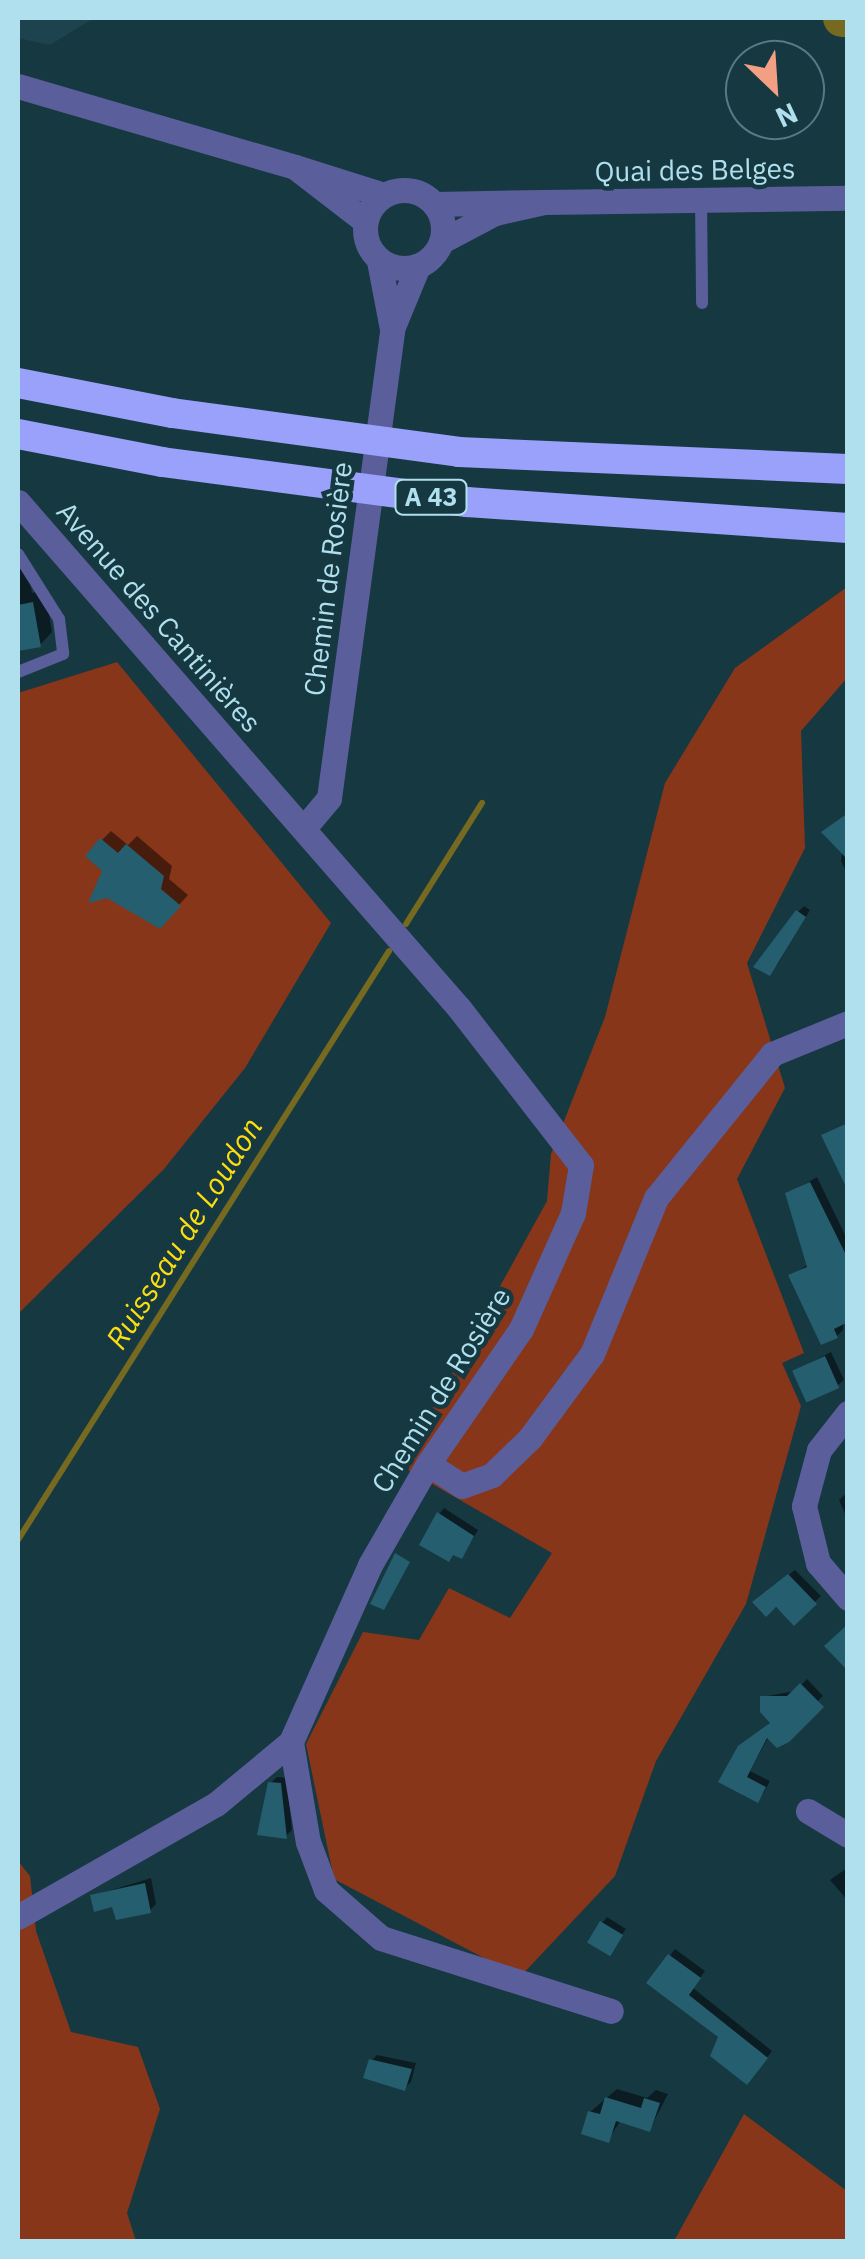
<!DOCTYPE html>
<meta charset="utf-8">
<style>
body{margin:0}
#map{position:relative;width:865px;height:2259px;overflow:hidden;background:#163841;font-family:"IBM Plex Sans",sans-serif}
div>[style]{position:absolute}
.built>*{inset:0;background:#1d434f}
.green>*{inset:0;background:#87361a}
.shadow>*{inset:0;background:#0007}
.stream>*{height:6px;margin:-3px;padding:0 3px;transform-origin:3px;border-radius:3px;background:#766920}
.river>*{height:38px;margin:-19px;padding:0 19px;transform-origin:19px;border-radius:19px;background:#766920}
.building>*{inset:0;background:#255e6e;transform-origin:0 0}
.service>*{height:12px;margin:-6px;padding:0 6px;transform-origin:6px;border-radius:6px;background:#5a5f9b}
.minor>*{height:25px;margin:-12.5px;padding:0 12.5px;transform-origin:12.5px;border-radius:12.5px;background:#5a5f9b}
.minor>.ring{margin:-12.5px;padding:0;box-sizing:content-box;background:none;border:25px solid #5a5f9b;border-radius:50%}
.motorway>*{height:30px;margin:-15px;padding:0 15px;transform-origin:15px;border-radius:15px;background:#99a1fa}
span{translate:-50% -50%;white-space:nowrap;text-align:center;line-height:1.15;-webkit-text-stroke:9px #163841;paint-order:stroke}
.shield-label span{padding:2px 8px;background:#163841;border:2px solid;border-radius:8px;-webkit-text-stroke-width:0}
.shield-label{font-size:25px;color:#b0dfee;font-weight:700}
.street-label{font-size:28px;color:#b0dfee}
.water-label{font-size:30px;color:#fcdd11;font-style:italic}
.frame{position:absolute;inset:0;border:20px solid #b0dfee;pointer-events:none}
.north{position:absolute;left:725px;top:40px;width:100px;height:100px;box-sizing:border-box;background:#163841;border:2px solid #547b86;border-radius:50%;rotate:155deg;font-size:28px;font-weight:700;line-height:40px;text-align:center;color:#b0dfee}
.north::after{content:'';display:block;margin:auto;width:35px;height:45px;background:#f39f84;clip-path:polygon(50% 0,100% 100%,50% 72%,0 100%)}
</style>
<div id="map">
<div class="built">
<i style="clip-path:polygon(18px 18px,94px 18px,50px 45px,18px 38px)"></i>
</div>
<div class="green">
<i style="clip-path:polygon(847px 587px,847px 678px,801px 731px,805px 848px,747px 963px,785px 1088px,737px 1179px,804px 1353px,782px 1363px,801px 1406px,746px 1604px,656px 1761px,615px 1876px,520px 1977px,334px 1879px,306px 1744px,363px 1632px,419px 1640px,449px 1588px,510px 1618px,552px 1553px,401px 1466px,547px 1201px,551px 1154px,605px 1017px,665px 783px,735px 668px)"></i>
<i style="clip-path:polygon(117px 662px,331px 923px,245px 1068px,164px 1169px,18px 1314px,18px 693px)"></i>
<i style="clip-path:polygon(18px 1861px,30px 1876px,36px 1931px,71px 2032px,138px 2047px,160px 2109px,127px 2213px,136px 2241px,18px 2241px)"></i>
<i style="clip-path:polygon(744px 2114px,847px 2191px,847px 2241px,674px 2241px)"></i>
</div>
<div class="shadow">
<i style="clip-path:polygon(25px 556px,32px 593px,45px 590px,52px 632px,40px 645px,18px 649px,18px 557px)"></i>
<i style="clip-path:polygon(848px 814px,848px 876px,841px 861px)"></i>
<i style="clip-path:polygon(111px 831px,128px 845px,137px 836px,172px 866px,169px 879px,188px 895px,160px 926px,105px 870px,102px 840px)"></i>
<i style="clip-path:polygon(804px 906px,810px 910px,776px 967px,798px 912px)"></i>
<i style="clip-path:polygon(817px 1177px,848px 1241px,843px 1330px,837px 1336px,791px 1276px,809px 1264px,788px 1194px)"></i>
<i style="clip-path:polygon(831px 1352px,844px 1380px,837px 1386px,795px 1371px)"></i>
<i style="clip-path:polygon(848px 1492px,848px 1515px,846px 1516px,839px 1500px)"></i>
<i style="clip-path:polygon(444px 1508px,478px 1530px,462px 1556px,439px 1514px)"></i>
<i style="clip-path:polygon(795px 1570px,821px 1596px,794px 1622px,761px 1596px)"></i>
<i style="clip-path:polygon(807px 1679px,823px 1696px,775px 1742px,769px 1736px,750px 1771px,770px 1781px,763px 1794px,758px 1800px,721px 1781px,773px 1722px,762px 1697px,795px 1691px)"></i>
<i style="clip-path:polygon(277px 1777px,287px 1778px,292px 1830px,286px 1836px,271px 1783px)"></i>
<i style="clip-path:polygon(847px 1868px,848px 1869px,848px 1901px,830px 1880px)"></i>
<i style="clip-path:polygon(151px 1878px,156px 1904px,150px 1910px,92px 1896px)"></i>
<i style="clip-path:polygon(607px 1917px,626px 1929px,612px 1949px,602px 1923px)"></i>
<i style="clip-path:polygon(675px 1949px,705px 1971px,693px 1988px,772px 2051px,753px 2076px,722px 2040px,649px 1983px)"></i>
<i style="clip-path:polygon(377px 2055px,416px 2063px,411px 2082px,405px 2088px,371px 2061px)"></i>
<i style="clip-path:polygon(617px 2089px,647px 2098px,656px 2090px,668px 2094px,650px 2129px,621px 2120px,608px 2140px,590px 2112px)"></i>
</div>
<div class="stream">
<i style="left:406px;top:924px;width:143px;rotate:-57.9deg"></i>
<i style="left:18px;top:1540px;width:696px;rotate:-57.79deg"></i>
</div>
<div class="river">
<i style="left:842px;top:18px;width:3px"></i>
</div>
<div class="building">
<i style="clip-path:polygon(33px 602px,41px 647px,18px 651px,18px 605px)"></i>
<i style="clip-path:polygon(848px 813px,848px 860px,821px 832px)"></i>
<i style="clip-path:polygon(100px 838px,118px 853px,126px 844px,164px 876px,161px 889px,181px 906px,160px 929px,107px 898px,88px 903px,102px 871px,85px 856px)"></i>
<i style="clip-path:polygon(796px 910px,806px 917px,770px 976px,753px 967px)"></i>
<i style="clip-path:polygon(848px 1123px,848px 1191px,821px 1135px)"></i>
<i style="clip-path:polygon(810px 1182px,848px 1259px,848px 1322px,834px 1329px,838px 1338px,821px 1345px,788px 1275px,807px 1267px,785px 1193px)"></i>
<i style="left:825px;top:1356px;width:35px;height:36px;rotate:66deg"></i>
<i style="clip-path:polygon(437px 1512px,474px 1536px,462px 1559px,453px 1555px,449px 1562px,419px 1545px)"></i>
<i style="clip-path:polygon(395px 1553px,410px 1562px,384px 1610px,370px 1604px)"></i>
<i style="clip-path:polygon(788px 1574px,817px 1604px,794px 1626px,776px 1607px,766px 1617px,752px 1602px)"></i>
<i style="clip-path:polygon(848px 1624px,848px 1671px,824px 1646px)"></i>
<i style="clip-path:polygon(800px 1683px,824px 1707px,789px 1742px,777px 1748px,767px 1738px,747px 1777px,766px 1787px,758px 1803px,718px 1782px,738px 1746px,770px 1723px,760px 1712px,760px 1696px,787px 1696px)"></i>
<i style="clip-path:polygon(268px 1782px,281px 1783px,287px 1839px,257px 1835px)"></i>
<i style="clip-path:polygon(145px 1883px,151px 1913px,116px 1920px,112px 1907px,94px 1912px,90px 1895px)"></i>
<i style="left:600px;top:1921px;width:27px;height:25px;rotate:31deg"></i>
<i style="clip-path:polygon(668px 1954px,701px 1978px,689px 1995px,768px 2058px,747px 2085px,710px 2056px,718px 2037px,646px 1983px)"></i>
<i style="clip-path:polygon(369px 2059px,412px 2069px,405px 2091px,363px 2078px)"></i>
<i style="clip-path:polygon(605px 2097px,641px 2108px,644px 2098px,660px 2103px,650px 2132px,616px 2121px,609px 2143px,581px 2134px,588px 2111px,600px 2114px)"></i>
</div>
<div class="service">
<i style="left:701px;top:199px;width:104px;rotate:89.4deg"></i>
<i style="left:18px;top:554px;width:77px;rotate:57.8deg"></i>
<i style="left:59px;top:619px;width:35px;rotate:83deg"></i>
<i style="left:63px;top:654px;width:48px;rotate:158.2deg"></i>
</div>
<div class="minor">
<i style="left:18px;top:86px;width:289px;rotate:16.3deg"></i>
<i class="ring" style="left:365px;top:190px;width:53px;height:53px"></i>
<i style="left:544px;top:202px;width:304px;rotate:-0.8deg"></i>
<i style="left:435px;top:204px;width:109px;rotate:-1.1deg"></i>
<i style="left:544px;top:202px;width:50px;rotate:167.3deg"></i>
<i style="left:495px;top:213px;width:60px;rotate:152.2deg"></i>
<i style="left:365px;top:221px;width:88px;rotate:-142.4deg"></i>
<i style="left:295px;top:167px;width:93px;rotate:17.5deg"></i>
<i style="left:379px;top:261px;width:69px;rotate:79.2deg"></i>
<i style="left:392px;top:329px;width:68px;rotate:-67.6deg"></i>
<i style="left:18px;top:502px;width:671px;rotate:48.93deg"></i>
<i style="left:459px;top:1008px;width:199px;rotate:52.2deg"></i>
<i style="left:581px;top:1165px;width:49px;rotate:99.5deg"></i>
<i style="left:573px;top:1213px;width:127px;rotate:114.1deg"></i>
<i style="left:521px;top:1329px;width:164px;rotate:124.6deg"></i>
<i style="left:428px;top:1464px;width:116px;rotate:119.9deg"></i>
<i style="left:370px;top:1565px;width:194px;rotate:114.1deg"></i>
<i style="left:291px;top:1742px;width:97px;rotate:140.4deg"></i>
<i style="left:216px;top:1804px;width:228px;rotate:150.3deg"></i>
<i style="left:304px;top:828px;width:39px;rotate:-50deg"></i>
<i style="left:329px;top:798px;width:473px;rotate:-82.3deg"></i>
<i style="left:848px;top:1413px;width:47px;rotate:128.1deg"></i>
<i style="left:819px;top:1450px;width:58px;rotate:105deg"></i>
<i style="left:804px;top:1506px;width:59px;rotate:76.2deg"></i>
<i style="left:818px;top:1563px;width:46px;rotate:49.4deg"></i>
<i style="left:428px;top:1464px;width:40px;rotate:32.9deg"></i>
<i style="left:462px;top:1486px;width:32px;rotate:-20deg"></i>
<i style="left:492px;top:1475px;width:53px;rotate:-44.2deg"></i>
<i style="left:530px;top:1438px;width:104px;rotate:-53.6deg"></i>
<i style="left:592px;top:1354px;width:169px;rotate:-67.7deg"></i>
<i style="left:656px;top:1198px;width:185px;rotate:-51.1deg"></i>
<i style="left:772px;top:1054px;width:82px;rotate:-22.2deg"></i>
<i style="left:291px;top:1742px;width:101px;rotate:80.4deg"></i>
<i style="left:308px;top:1842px;width:51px;rotate:69.4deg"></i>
<i style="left:326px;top:1890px;width:73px;rotate:41.1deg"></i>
<i style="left:381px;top:1938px;width:241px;rotate:17.6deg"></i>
<i style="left:808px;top:1811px;width:47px;rotate:31deg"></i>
</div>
<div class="motorway">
<i style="left:18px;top:383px;width:157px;rotate:11deg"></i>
<i style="left:172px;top:413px;width:290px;rotate:7.7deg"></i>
<i style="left:459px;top:452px;width:389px;rotate:2.5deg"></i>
<i style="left:18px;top:434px;width:147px;rotate:11deg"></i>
<i style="left:162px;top:462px;width:308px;rotate:7.5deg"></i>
<i style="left:467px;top:502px;width:382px;rotate:3.9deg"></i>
</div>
<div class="shield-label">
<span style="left:431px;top:497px">A 43</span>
</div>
<div class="street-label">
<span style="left:695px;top:170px;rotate:-1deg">Quai des Belges</span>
<span style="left:328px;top:579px;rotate:-83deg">Chemin de Rosière</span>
<span style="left:159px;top:617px;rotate:49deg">Avenue des Cantinières</span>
<span style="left:441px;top:1390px;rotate:-58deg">Chemin de Rosière</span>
</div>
<div class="water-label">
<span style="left:184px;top:1233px;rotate:-58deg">Ruisseau de Loudon</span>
</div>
<div class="frame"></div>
<div class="north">N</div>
</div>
